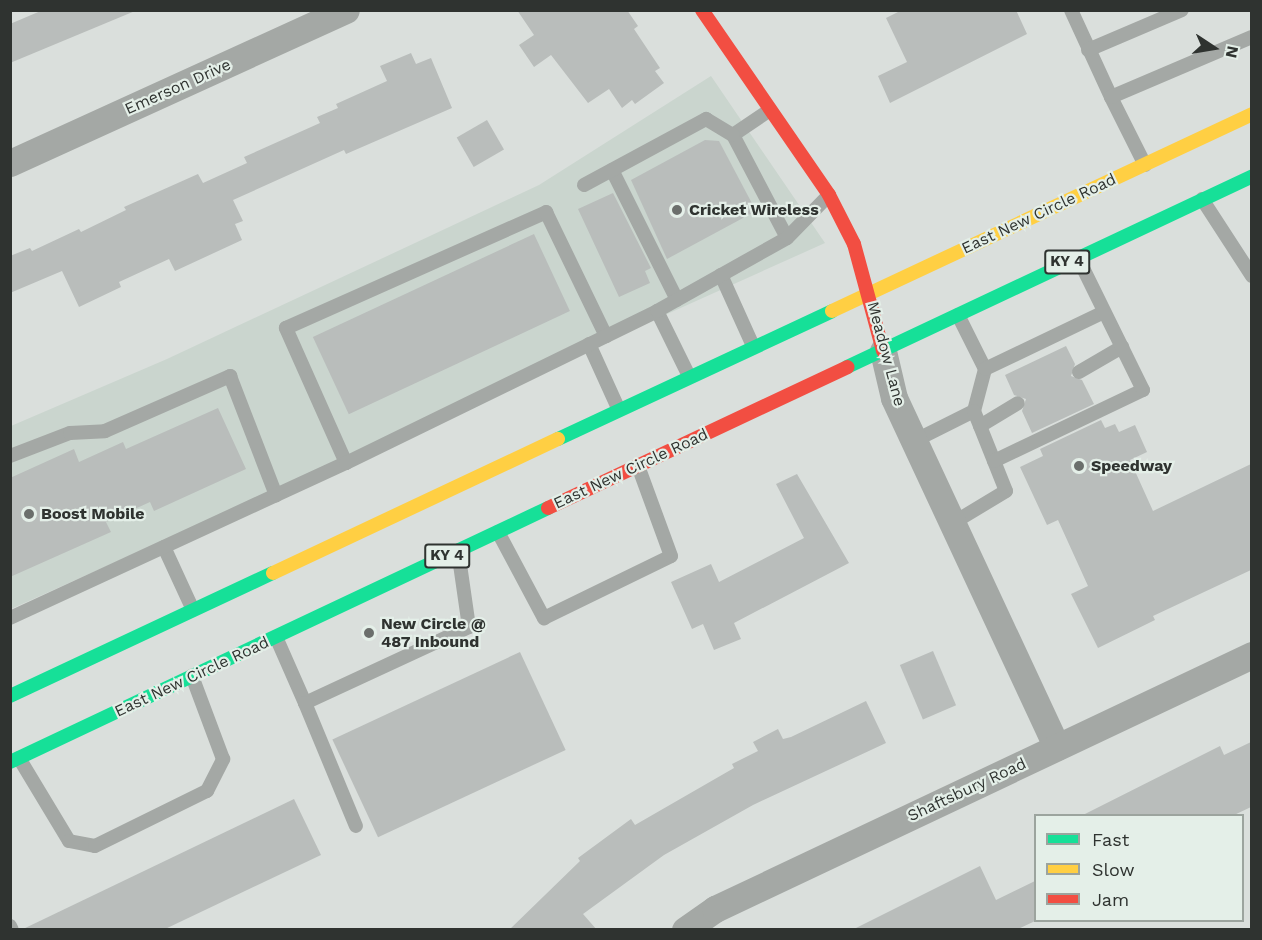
<!DOCTYPE html>
<style>
body{margin:0}
#map{position:relative;width:1262px;height:940px;overflow:hidden;background:#dadfdc;font-family:"Work Sans",sans-serif}
div>[style]{position:absolute}
.built>*{inset:0;background:#cad5ce}
.building>*{inset:0;background:#b9bdbb;transform-origin:0 0}
.lane>*{height:14px;margin:-7px;padding:0 7px;transform-origin:7px;border-radius:7px;background:#a4a8a5}
.street>*{height:27px;margin:-13.5px;padding:0 13.5px;transform-origin:13.5px;border-radius:13.5px;background:#a4a8a5}
.fast>*{height:14px;margin:-7px;padding:0 7px;transform-origin:7px;border-radius:7px;background:#16e098}
.slow>*{height:14px;margin:-7px;padding:0 7px;transform-origin:7px;border-radius:7px;background:#ffcf43}
.jam>*{height:14px;margin:-7px;padding:0 7px;transform-origin:7px;border-radius:7px;background:#f24e42}
.dots>*{width:16px;height:16px;translate:-50% -50%;box-sizing:border-box;border:3px solid #e4efe8;border-radius:50%}
span{translate:-50% -50%;white-space:nowrap;text-align:center;line-height:1.15;-webkit-text-stroke:4.5px #e4efe8;paint-order:stroke}
.shield-label span{padding:2px 4px;background:#e4efe8;border:2px solid;border-radius:4px;-webkit-text-stroke-width:0}
.shield-label{font-size:15px;color:#2f3330;font-weight:700}
.street-label{font-size:16px;color:#2f3330}
.poi-label{font-size:16px;color:#2f3330;font-weight:700}
.left{translate:0 -50%;text-align:left}
.frame{position:absolute;inset:0;border:12px solid #2f3330;pointer-events:none}
.legend{position:absolute;left:1034px;top:814px;width:210px;height:108px;box-sizing:border-box;background:#e4efe8;border:2px solid #9ca49e;margin:0;padding:8px 10px;list-style:none;font-size:18px;color:#2f3330}
.legend li{display:flex;align-items:center;gap:12px;height:30px}
.legend b{width:30px;border:2px solid #9ca49e}
.north{position:absolute;left:1184px;top:18px;width:60px;height:60px;-webkit-text-stroke:4px #e4efe8;paint-order:stroke;rotate:102deg;font-size:16px;font-weight:700;line-height:24px;text-align:center;color:#2f3330}
.north::after{content:'';display:block;margin:auto;width:21px;height:27px;background:#2f3330;clip-path:polygon(50% 0,100% 100%,50% 72%,0 100%)}
</style>
<div id="map">
<div class="built">
<i style="clip-path:polygon(711px 76px,825px 243px,11px 609px,11px 426px,167px 359px,539px 185px)"></i>
</div>
<div class="building">
<i style="clip-path:polygon(43px 10px,135px 10px,135px 11px,10px 63px,10px 24px)"></i>
<i style="clip-path:polygon(517px 10px,627px 10px,638px 26px,634px 29px,660px 68px,655px 71px,664px 83px,635px 104px,632px 100px,622px 108px,609px 89px,588px 103px,551px 55px,534px 67px,519px 45px,534px 35px)"></i>
<i style="clip-path:polygon(902px 10px,1016px 10px,1027px 34px,890px 103px,878px 76px,907px 62px,886px 18px)"></i>
<i style="clip-path:polygon(411px 53px,416px 64px,431px 58px,452px 108px,346px 154px,344px 150px,233px 200px,243px 221px,235px 224px,242px 240px,175px 271px,169px 259px,119px 282px,121px 287px,79px 307px,62px 271px,10px 293px,10px 256px,30px 248px,32px 251px,79px 229px,81px 232px,126px 210px,124px 207px,198px 174px,203px 183px,247px 163px,244px 157px,320px 123px,317px 117px,338px 108px,336px 104px,387px 81px,380px 66px)"></i>
<i style="left:487px;top:120px;width:34px;height:35px;rotate:60deg"></i>
<i style="clip-path:polygon(705px 140px,719px 141px,756px 211px,667px 259px,631px 180px)"></i>
<i style="clip-path:polygon(613px 193px,651px 268px,645px 271px,650px 283px,619px 297px,578px 209px)"></i>
<i style="left:534px;top:234px;width:85px;height:244px;rotate:65deg"></i>
<i style="clip-path:polygon(1066px 346px,1075px 364px,1071px 376px,1082px 380px,1094px 404px,1032px 433px,1022px 411px,1026px 399px,1014px 395px,1005px 375px)"></i>
<i style="clip-path:polygon(218px 408px,246px 469px,154px 511px,150px 502px,106px 522px,111px 532px,10px 577px,10px 478px,74px 449px,79px 462px,123px 442px,126px 449px)"></i>
<i style="clip-path:polygon(1101px 420px,1105px 428px,1115px 424px,1119px 432px,1135px 425px,1147px 452px,1130px 460px,1153px 511px,1251px 464px,1251px 570px,1153px 616px,1155px 620px,1098px 648px,1071px 594px,1088px 586px,1058px 520px,1047px 525px,1020px 467px,1043px 456px,1040px 449px)"></i>
<i style="clip-path:polygon(797px 474px,849px 563px,734px 623px,741px 639px,714px 650px,703px 624px,692px 629px,671px 582px,711px 564px,719px 582px,804px 538px,776px 484px)"></i>
<i style="left:933px;top:651px;width:59px;height:36px;rotate:67deg"></i>
<i style="left:520px;top:652px;width:108px;height:207px;rotate:65deg"></i>
<i style="clip-path:polygon(866px 701px,886px 743px,753px 805px,664px 855px,583px 914px,597px 930px,509px 930px,580px 861px,578px 858px,631px 819px,635px 825px,734px 768px,732px 764px,758px 751px,753px 742px,778px 729px,783px 739px,791px 737px)"></i>
<i style="clip-path:polygon(1251px 742px,1251px 807px,1232px 816px,1081px 816px,1220px 746px,1224px 755px)"></i>
<i style="clip-path:polygon(294px 799px,321px 855px,163px 930px,21px 930px)"></i>
<i style="clip-path:polygon(980px 866px,996px 900px,1035px 881px,1035px 921px,1016px 930px,852px 930px)"></i>
</div>
<div class="lane">
<i style="left:1071px;top:10px;width:96px;rotate:65.3deg"></i>
<i style="left:1088px;top:50px;width:102px;rotate:-23.1deg"></i>
<i style="left:770px;top:110px;width:45px;rotate:146deg"></i>
<i style="left:733px;top:135px;width:116px;rotate:62.3deg"></i>
<i style="left:1145px;top:165px;width:76px;rotate:-116.6deg"></i>
<i style="left:1111px;top:97px;width:153px;rotate:-23.1deg"></i>
<i style="left:612px;top:170px;width:145px;rotate:63.4deg"></i>
<i style="left:584px;top:185px;width:139px;rotate:-28.4deg"></i>
<i style="left:706px;top:119px;width:31px;rotate:31deg"></i>
<i style="left:1202px;top:199px;width:92px;rotate:57deg"></i>
<i style="left:721px;top:275px;width:78px;rotate:65.7deg"></i>
<i style="left:657px;top:311px;width:72px;rotate:63.8deg"></i>
<i style="left:958px;top:315px;width:60px;rotate:63.4deg"></i>
<i style="left:589px;top:344px;width:70px;rotate:65.6deg"></i>
<i style="left:1079px;top:372px;width:50px;rotate:-30.2deg"></i>
<i style="left:974px;top:411px;width:43px;rotate:-75.3deg"></i>
<i style="left:985px;top:369px;width:132px;rotate:-25.6deg"></i>
<i style="left:980px;top:426px;width:44px;rotate:-31.2deg"></i>
<i style="left:914px;top:441px;width:67px;rotate:-26.6deg"></i>
<i style="left:974px;top:411px;width:86px;rotate:68.2deg"></i>
<i style="left:1006px;top:491px;width:62px;rotate:148.9deg"></i>
<i style="left:10px;top:456px;width:64px;rotate:-21deg"></i>
<i style="left:70px;top:433px;width:35px;rotate:-3deg"></i>
<i style="left:105px;top:431px;width:137px;rotate:-23.7deg"></i>
<i style="left:230px;top:376px;width:128px;rotate:68.9deg"></i>
<i style="left:994px;top:461px;width:165px;rotate:-25.5deg"></i>
<i style="left:1143px;top:390px;width:147px;rotate:-116.2deg"></i>
<i style="left:346px;top:463px;width:148px;rotate:-114deg"></i>
<i style="left:286px;top:328px;width:285px;rotate:-24deg"></i>
<i style="left:546px;top:212px;width:138px;rotate:64.2deg"></i>
<i style="left:498px;top:532px;width:98px;rotate:61.9deg"></i>
<i style="left:544px;top:618px;width:141px;rotate:-26deg"></i>
<i style="left:671px;top:556px;width:96px;rotate:-110.1deg"></i>
<i style="left:164px;top:547px;width:69px;rotate:65.3deg"></i>
<i style="left:10px;top:618px;width:370px;rotate:-24.8deg"></i>
<i style="left:346px;top:463px;width:346px;rotate:-26deg"></i>
<i style="left:657px;top:311px;width:149px;rotate:-29.3deg"></i>
<i style="left:787px;top:238px;width:60px;rotate:-45.7deg"></i>
<i style="left:276px;top:637px;width:72px;rotate:66.3deg"></i>
<i style="left:305px;top:703px;width:181px;rotate:-24.9deg"></i>
<i style="left:469px;top:627px;width:77px;rotate:-98.2deg"></i>
<i style="left:305px;top:703px;width:133px;rotate:67.5deg"></i>
<i style="left:19px;top:758px;width:97px;rotate:58.9deg"></i>
<i style="left:69px;top:841px;width:26px;rotate:11deg"></i>
<i style="left:95px;top:846px;width:125px;rotate:-26.2deg"></i>
<i style="left:207px;top:791px;width:36px;rotate:-63deg"></i>
<i style="left:223px;top:759px;width:89px;rotate:-110.5deg"></i>
<i style="left:10px;top:926px;width:4px;rotate:63deg"></i>
</div>
<div class="street">
<i style="left:10px;top:163px;width:369px;rotate:-24.5deg"></i>
<i style="left:883px;top:351px;width:48px;rotate:76.8deg"></i>
<i style="left:894px;top:398px;width:385px;rotate:65deg"></i>
<i style="left:685px;top:930px;width:37px;rotate:-35deg"></i>
<i style="left:715px;top:909px;width:594px;rotate:-25.31deg"></i>
</div>
<div class="fast">
<i style="left:847px;top:367px;width:448px;rotate:-25.2deg"></i>
<i style="left:558px;top:439px;width:302px;rotate:-25deg"></i>
<i style="left:10px;top:696px;width:290px;rotate:-25.1deg"></i>
<i style="left:10px;top:762px;width:595px;rotate:-25.27deg"></i>
</div>
<div class="slow">
<i style="left:832px;top:311px;width:464px;rotate:-25.1deg"></i>
<i style="left:273px;top:573px;width:315px;rotate:-25.2deg"></i>
</div>
<div class="jam">
<i style="left:702px;top:10px;width:224px;rotate:55.5deg"></i>
<i style="left:829px;top:195px;width:55px;rotate:63deg"></i>
<i style="left:854px;top:244px;width:111px;rotate:74.8deg"></i>
<i style="left:548px;top:508px;width:331px;rotate:-25.2deg"></i>
</div>
<div class="dots">
<i style="left:677px;top:210px;background:#6b6f6c"></i>
<i style="left:1079px;top:466px;background:#6b6f6c"></i>
<i style="left:29px;top:514px;background:#6b6f6c"></i>
<i style="left:369px;top:633px;background:#6b6f6c"></i>
</div>
<div class="shield-label">
<span style="left:1067px;top:262px">KY 4</span>
<span style="left:447px;top:556px">KY 4</span>
</div>
<div class="street-label">
<span style="left:178px;top:87px;rotate:-24deg">Emerson Drive</span>
<span style="left:1039px;top:214px;rotate:-25deg">East New Circle Road</span>
<span style="left:886px;top:354px;rotate:75deg">Meadow Lane</span>
<span style="left:631px;top:469px;rotate:-25deg">East New Circle Road</span>
<span style="left:192px;top:677px;rotate:-25deg">East New Circle Road</span>
<span style="left:967px;top:790px;rotate:-25deg">Shaftsbury Road</span>
</div>
<div class="poi-label">
<span class="left" style="left:689px;top:210px">Cricket Wireless</span>
<span class="left" style="left:1091px;top:466px">Speedway</span>
<span class="left" style="left:41px;top:514px">Boost Mobile</span>
<span class="left" style="left:381px;top:633px">New Circle @<br>487 Inbound</span>
</div>
<div class="frame"></div>
<ul class="legend">
<li><b style="height:8px;background:#16e098"></b>Fast</li>
<li><b style="height:8px;background:#ffcf43"></b>Slow</li>
<li><b style="height:8px;background:#f24e42"></b>Jam</li>
</ul>
<div class="north">N</div>
</div>
